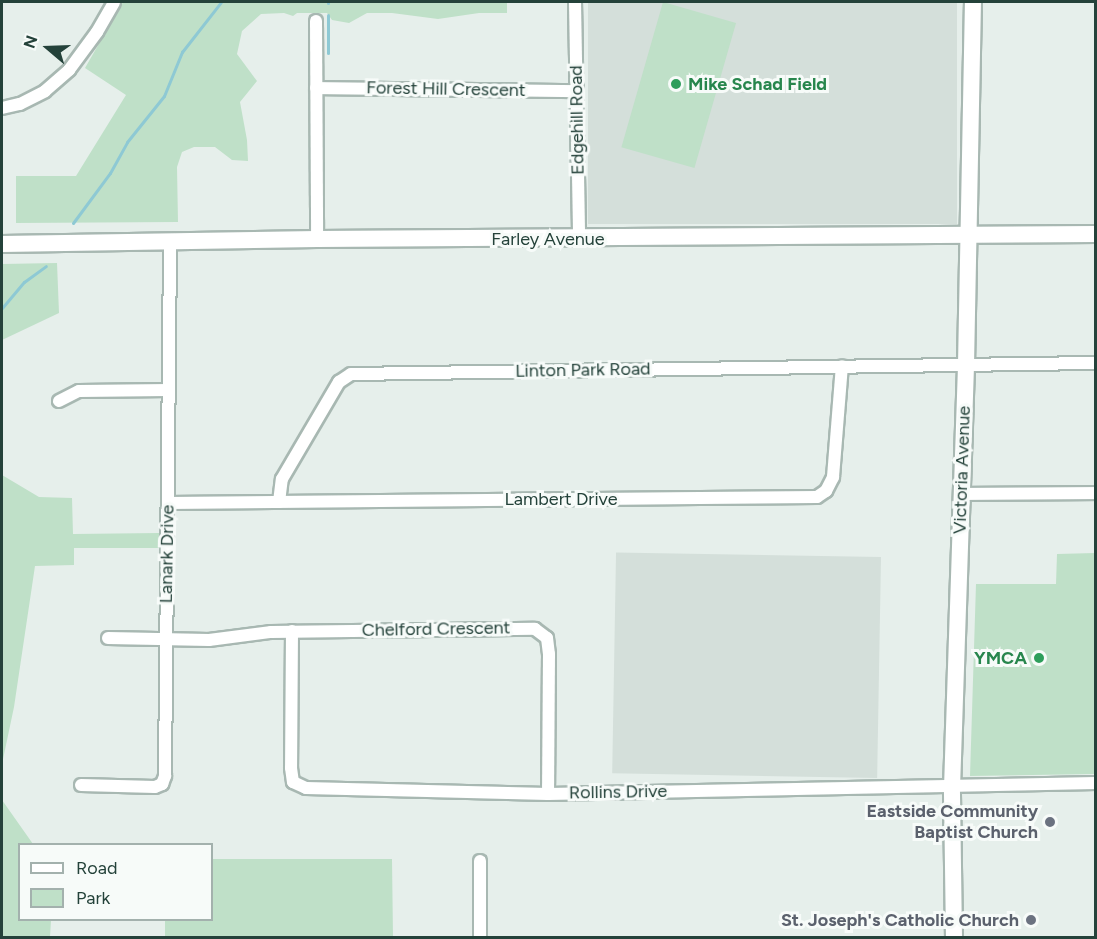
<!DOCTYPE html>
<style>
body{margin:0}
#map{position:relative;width:1097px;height:939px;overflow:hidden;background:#e6efeb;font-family:Figtree,sans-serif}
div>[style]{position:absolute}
.built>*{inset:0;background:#d4dfda;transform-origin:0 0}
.green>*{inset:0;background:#bfe0c8;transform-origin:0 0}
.stream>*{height:3px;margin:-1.5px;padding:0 1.5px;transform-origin:1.5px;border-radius:1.5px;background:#8ec9d4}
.roads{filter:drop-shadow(2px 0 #a8b8b2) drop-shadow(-2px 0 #a8b8b2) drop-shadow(0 2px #a8b8b2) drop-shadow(0 -2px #a8b8b2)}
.street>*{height:12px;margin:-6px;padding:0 6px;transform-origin:6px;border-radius:6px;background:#fff}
.secondary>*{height:16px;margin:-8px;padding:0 8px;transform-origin:8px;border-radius:8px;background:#fff}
.dots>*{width:16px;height:16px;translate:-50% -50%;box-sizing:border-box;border:3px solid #f7fbf9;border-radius:50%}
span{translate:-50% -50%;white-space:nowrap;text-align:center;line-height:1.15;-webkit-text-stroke:6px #f7fbf9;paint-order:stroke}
.leisure-label{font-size:18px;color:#27864d;font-weight:700}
.left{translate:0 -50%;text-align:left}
.right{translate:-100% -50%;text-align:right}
.street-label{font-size:18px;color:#24423a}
.worship-label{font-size:18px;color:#5b616d;font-weight:700}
.frame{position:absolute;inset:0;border:3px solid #24423a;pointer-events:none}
.legend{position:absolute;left:18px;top:843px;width:195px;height:78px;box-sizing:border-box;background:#f7fbf9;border:2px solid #a3b1ad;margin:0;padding:8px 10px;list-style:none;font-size:18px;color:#24423a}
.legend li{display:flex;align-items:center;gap:12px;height:30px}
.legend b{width:30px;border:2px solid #a3b1ad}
.north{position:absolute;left:18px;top:18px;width:60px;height:60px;-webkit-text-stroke:4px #f7fbf9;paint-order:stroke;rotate:289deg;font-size:16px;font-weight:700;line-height:24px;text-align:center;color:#24423a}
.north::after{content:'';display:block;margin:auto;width:21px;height:27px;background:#24423a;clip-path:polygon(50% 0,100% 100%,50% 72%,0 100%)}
</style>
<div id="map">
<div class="built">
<i style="left:588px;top:2px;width:369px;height:222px"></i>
<i style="left:881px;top:557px;width:221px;height:265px;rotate:91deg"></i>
</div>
<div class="green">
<i style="clip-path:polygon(123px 2px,507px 2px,507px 13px,479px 13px,438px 19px,392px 13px,367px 13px,349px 23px,332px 20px,327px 13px,297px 13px,293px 16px,284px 13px,261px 14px,242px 31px,237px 54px,257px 81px,240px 102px,247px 140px,248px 161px,232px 160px,215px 147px,194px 147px,182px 152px,177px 167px,178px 222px,16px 223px,16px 176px,76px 176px,126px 95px,85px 68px)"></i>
<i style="left:663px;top:2px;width:76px;height:151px;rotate:16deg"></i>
<i style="clip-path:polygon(57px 263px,59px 313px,2px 340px,2px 264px)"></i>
<i style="clip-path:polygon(2px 475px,39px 497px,72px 498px,73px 534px,159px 533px,159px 548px,74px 548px,74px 565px,35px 566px,14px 707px,2px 764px)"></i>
<i style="clip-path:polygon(1095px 553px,1095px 774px,970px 776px,976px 584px,1056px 584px,1057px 554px)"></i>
<i style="clip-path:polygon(2px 800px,33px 844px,20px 844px,20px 920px,51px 920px,50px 937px,2px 937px)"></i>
<i style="clip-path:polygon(212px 859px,392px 859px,393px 937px,165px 937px,165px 920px,212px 920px)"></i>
</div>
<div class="stream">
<i style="left:328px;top:3px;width:1px;rotate:-90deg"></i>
<i style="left:328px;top:15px;width:38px;rotate:90deg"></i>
<i style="left:73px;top:223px;width:62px;rotate:-53.5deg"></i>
<i style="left:110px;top:173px;width:35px;rotate:-61deg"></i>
<i style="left:127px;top:142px;width:59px;rotate:-51.2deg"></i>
<i style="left:164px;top:96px;width:48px;rotate:-67.8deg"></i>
<i style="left:182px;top:52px;width:63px;rotate:-52deg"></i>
<i style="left:2px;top:308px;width:34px;rotate:-50deg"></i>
<i style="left:24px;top:282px;width:27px;rotate:-36deg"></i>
</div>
<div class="roads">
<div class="street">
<i style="left:575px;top:2px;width:237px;rotate:89deg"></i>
<i style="left:316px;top:21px;width:218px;rotate:89.7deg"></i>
<i style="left:316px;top:88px;width:261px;rotate:0.7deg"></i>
<i style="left:2px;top:108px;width:18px;rotate:-13deg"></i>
<i style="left:20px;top:104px;width:28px;rotate:-27deg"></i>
<i style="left:45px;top:91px;width:32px;rotate:-41deg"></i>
<i style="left:69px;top:70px;width:47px;rotate:-53.6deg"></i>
<i style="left:97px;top:32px;width:34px;rotate:-60deg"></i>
<i style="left:59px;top:401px;width:22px;rotate:-27deg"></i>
<i style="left:79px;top:391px;width:90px;rotate:-0.6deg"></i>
<i style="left:962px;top:494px;width:134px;rotate:-0.4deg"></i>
<i style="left:279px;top:502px;width:23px;rotate:-83deg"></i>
<i style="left:282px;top:479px;width:113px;rotate:-59.6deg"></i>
<i style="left:339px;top:382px;width:14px;rotate:-34deg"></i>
<i style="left:351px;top:374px;width:745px;rotate:-0.85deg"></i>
<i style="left:168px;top:503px;width:649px;rotate:-0.53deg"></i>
<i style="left:817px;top:497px;width:11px;rotate:-34deg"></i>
<i style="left:826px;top:491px;width:16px;rotate:-63deg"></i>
<i style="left:833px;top:477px;width:111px;rotate:-85.4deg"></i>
<i style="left:292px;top:631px;width:137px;rotate:90.4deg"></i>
<i style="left:291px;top:768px;width:14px;rotate:82deg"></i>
<i style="left:293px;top:782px;width:14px;rotate:25deg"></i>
<i style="left:306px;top:788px;width:242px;rotate:1.4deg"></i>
<i style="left:548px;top:794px;width:548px;rotate:-1.15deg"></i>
<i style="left:108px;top:638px;width:101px;rotate:1.1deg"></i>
<i style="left:209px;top:640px;width:63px;rotate:-7.4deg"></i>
<i style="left:271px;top:632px;width:264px;rotate:-0.7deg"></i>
<i style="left:535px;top:629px;width:15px;rotate:37deg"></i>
<i style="left:547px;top:638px;width:16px;rotate:83deg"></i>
<i style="left:549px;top:654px;width:140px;rotate:90.4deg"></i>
<i style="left:81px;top:785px;width:74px;rotate:1.5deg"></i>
<i style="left:155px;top:787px;width:8px;rotate:-23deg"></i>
<i style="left:162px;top:784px;width:9px;rotate:-69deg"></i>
<i style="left:165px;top:776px;width:535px;rotate:-89.46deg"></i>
<i style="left:480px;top:938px;width:77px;rotate:-90deg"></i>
</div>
<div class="secondary">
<i style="left:2px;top:244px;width:315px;rotate:-0.9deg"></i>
<i style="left:317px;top:239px;width:779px;rotate:-0.37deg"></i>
<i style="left:954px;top:938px;width:150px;rotate:-90.8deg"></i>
<i style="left:952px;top:788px;width:423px;rotate:-88.1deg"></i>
<i style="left:966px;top:365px;width:363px;rotate:-88.9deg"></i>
</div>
</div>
<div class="dots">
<i style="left:676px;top:84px;background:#2e9e5b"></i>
<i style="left:1039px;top:658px;background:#2e9e5b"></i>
<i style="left:1050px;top:822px;background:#6b7280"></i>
<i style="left:1031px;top:920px;background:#6b7280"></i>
</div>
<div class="leisure-label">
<span class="left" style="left:688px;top:84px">Mike Schad Field</span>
<span class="right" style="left:1027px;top:658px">YMCA</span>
</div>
<div class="street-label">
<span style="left:446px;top:89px;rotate:1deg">Forest Hill Crescent</span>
<span style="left:577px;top:120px;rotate:-91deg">Edgehill Road</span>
<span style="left:548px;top:239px">Farley Avenue</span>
<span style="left:583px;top:370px;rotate:-1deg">Linton Park Road</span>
<span style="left:962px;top:470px;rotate:-88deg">Victoria Avenue</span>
<span style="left:561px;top:499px">Lambert Drive</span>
<span style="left:167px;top:554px;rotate:-89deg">Lanark Drive</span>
<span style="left:436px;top:629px;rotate:-1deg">Chelford Crescent</span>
<span style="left:618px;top:792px;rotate:-1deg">Rollins Drive</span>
</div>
<div class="worship-label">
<span class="right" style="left:1038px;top:822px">Eastside Community<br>Baptist Church</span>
<span class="right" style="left:1019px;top:920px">St. Joseph's Catholic Church</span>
</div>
<div class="frame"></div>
<ul class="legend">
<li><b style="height:8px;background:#fff"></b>Road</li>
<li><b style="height:16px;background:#bfe0c8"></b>Park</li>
</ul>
<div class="north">N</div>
</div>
